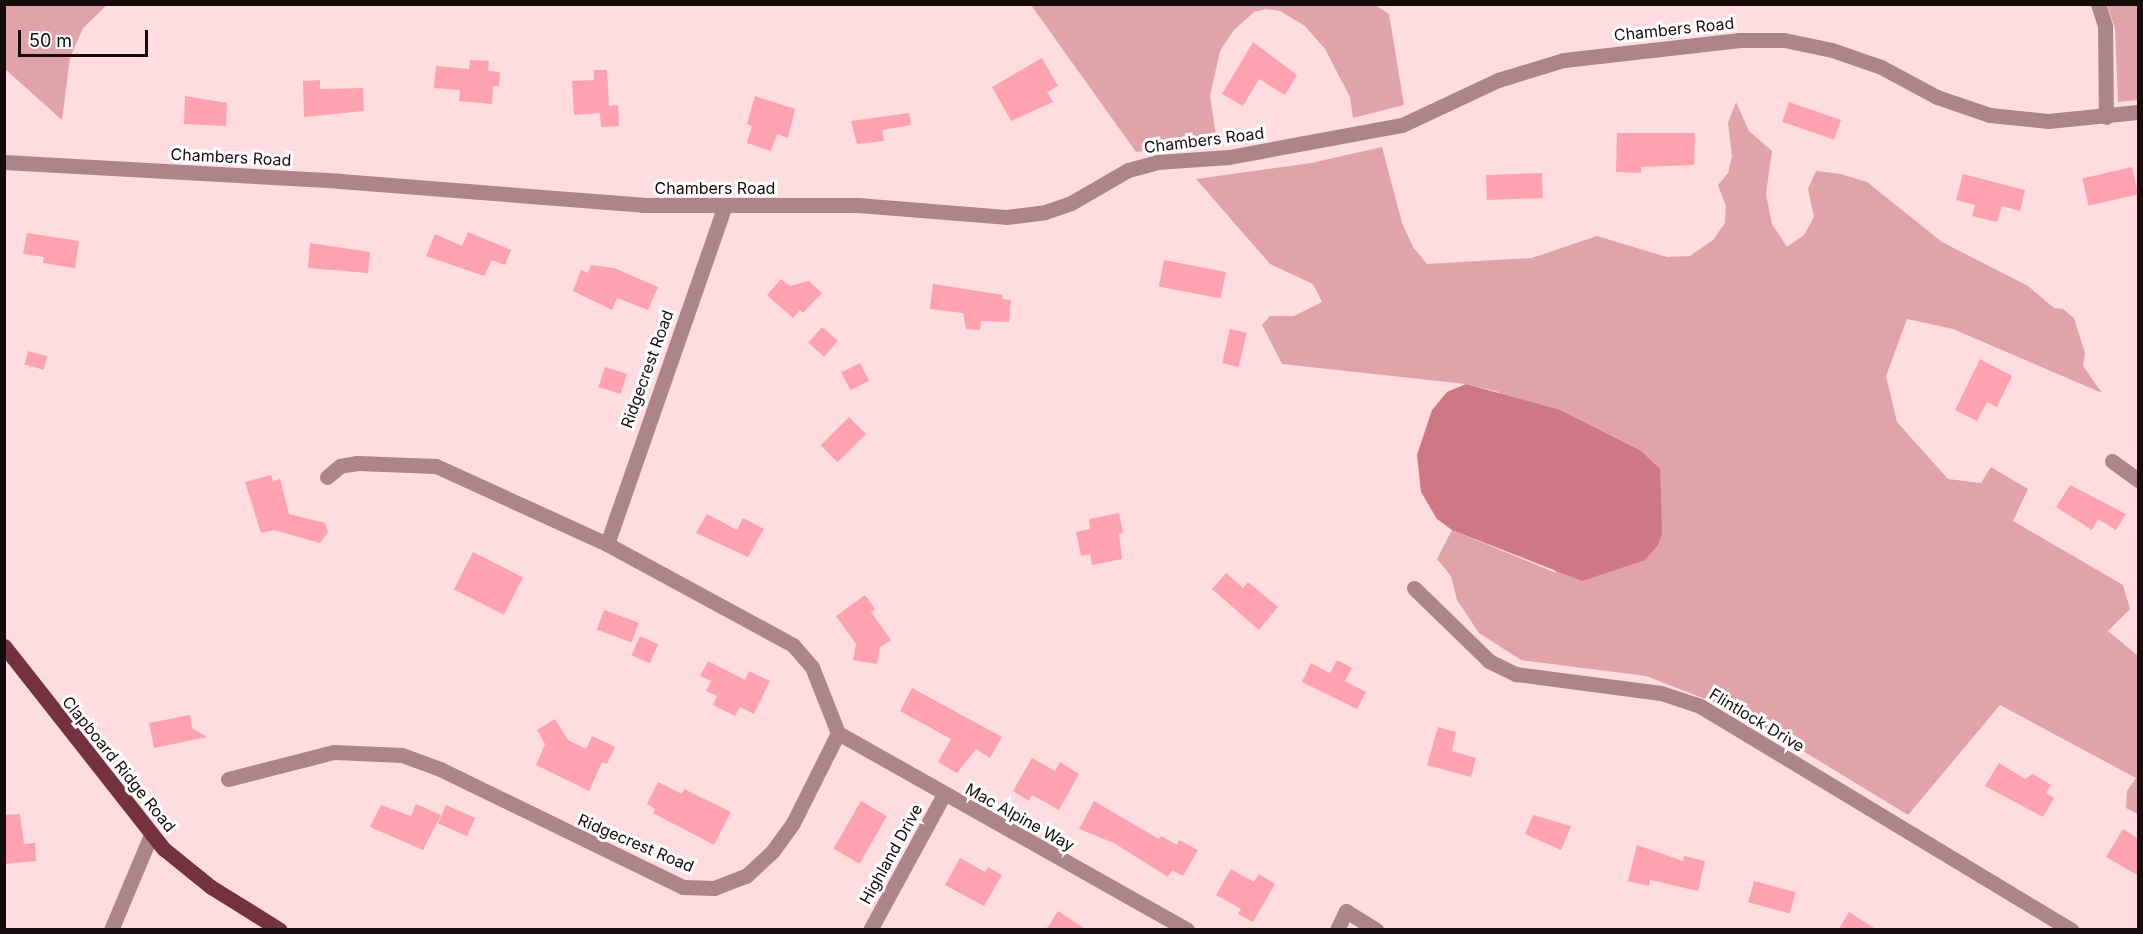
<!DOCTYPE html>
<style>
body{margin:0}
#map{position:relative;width:2143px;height:934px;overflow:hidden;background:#ffdce0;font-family:Inter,sans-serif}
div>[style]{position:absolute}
.green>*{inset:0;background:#e1a3aa}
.water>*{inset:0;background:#cf7885}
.building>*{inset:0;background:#fda2ae;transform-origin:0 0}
.minor>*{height:15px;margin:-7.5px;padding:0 7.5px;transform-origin:7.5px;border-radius:7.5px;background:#ac8489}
.major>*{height:15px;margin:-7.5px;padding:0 7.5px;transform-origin:7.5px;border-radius:7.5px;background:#74323e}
span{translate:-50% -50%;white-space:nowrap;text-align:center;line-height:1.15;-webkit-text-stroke:6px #fff;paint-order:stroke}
.street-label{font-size:16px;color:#160b0d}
.frame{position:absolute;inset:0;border:6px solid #160b0d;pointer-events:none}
.scale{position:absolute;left:18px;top:30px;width:130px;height:27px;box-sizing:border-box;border:3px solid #160b0d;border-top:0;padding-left:8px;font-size:18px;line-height:21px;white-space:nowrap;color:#160b0d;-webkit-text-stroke:4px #fff;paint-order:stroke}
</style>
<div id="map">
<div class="green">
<i style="clip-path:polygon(5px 4px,107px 5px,83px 28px,70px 58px,62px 120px,5px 69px)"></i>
<i style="clip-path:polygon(1031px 5px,1375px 5px,1389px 14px,1404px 105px,1353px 118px,1350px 97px,1325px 49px,1305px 26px,1280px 11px,1266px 9px,1254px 12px,1234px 30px,1220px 51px,1210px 96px,1217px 142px,1136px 152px)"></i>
<i style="clip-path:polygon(2107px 5px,2138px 5px,2138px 100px,2118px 102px,2115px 28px)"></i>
<i style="clip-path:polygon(1736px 102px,1749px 131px,1772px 151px,1766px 194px,1772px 224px,1787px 247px,1804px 235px,1814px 217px,1808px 189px,1816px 171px,1841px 174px,1867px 182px,1942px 242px,2028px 286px,2054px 308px,2063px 309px,2074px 318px,2085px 353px,2083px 366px,2102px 393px,1953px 329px,1907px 319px,1886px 376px,1897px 422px,1948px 479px,1981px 483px,1991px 467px,2028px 489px,2013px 521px,2123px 585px,2130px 609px,2108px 631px,2138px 656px,2138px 814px,2126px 808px,2127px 791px,2136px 778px,2000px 705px,1908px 815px,1739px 712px,1646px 676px,1521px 660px,1479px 633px,1457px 600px,1451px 576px,1437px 559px,1452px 530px,1556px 573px,1499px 392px,1466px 384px,1282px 364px,1262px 325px,1270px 316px,1294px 316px,1322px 302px,1313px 284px,1270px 264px,1196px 179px,1311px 163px,1382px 147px,1402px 223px,1413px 247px,1427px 264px,1532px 258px,1597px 236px,1667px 257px,1690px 256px,1713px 240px,1725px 223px,1726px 206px,1718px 185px,1728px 173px,1732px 156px,1728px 123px)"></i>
</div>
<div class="water">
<i style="clip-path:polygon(1466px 384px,1560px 410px,1641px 451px,1660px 469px,1662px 533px,1658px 545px,1645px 560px,1582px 581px,1452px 530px,1437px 519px,1421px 492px,1417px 455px,1432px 410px,1447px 392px)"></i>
</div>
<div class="building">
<i style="clip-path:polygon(1253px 42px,1297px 75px,1285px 95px,1259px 79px,1243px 106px,1222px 94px)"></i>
<i style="clip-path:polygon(1042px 58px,1058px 86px,1047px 92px,1053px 102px,1011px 121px,992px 87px)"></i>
<i style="clip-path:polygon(470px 60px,489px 61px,488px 71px,500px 72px,499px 86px,493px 86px,492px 104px,459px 101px,460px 90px,434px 88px,436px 66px,469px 69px)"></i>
<i style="clip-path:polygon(594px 70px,607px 70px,609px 106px,618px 105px,619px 126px,601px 127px,600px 113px,574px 115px,572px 81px,594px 80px)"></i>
<i style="clip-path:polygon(320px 80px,320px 89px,363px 88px,364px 111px,304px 117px,303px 81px)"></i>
<i style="clip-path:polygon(185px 96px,227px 103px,226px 126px,184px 124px)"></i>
<i style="clip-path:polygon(755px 96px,795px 109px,788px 138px,777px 134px,771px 151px,747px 143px,752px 126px,747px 124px)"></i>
<i style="left:1789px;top:102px;width:55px;height:21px;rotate:19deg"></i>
<i style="clip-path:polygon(909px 113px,911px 125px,882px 130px,884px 141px,857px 144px,851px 121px)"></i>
<i style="clip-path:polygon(1617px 133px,1695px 133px,1694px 165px,1641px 167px,1641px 173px,1616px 172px)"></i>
<i style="left:2132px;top:167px;width:28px;height:51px;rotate:77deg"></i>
<i style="left:1542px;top:173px;width:25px;height:56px;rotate:88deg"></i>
<i style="clip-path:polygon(1963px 174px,2025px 190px,2020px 211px,2002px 206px,1997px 222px,1972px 216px,1975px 205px,1956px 200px)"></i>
<i style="clip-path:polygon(468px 232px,511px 250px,505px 265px,492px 260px,484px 276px,426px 256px,435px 234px,462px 246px)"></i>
<i style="clip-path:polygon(27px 233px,79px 241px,75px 268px,43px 263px,44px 257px,23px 254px)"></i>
<i style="clip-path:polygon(310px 243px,370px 252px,368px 273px,308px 268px)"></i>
<i style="left:1164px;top:260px;width:63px;height:27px;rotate:11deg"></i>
<i style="clip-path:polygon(591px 265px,614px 268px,658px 287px,648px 310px,617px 298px,612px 310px,573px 291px,581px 270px,588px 273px)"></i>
<i style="clip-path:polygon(781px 279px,790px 286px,809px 281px,822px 293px,803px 313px,800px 310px,793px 318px,767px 295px)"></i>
<i style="clip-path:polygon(933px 284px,1003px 295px,1002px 299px,1011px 300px,1009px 322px,981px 321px,980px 330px,966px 329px,963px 313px,930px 309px)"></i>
<i style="left:822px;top:327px;width:21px;height:21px;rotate:41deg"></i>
<i style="left:1230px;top:329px;width:17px;height:35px;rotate:13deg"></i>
<i style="left:28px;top:351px;width:20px;height:14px;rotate:15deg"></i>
<i style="clip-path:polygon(1980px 359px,2012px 376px,1997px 407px,1987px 402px,1977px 421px,1955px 410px)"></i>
<i style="left:860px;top:363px;width:20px;height:21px;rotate:63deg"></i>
<i style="left:605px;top:367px;width:23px;height:21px;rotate:18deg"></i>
<i style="left:849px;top:417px;width:24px;height:40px;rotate:45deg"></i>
<i style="clip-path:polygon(271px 475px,273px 481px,280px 479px,289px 514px,325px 523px,328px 532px,320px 543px,274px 530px,261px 533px,245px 482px)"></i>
<i style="clip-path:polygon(2070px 485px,2126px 514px,2116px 530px,2098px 519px,2092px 530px,2056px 507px)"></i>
<i style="clip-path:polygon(1119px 513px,1123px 533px,1119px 534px,1122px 559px,1092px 565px,1090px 554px,1081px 556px,1076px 532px,1090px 529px,1089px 519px)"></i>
<i style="clip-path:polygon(707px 514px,737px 530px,743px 518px,764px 529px,748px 557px,696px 533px)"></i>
<i style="left:473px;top:552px;width:56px;height:42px;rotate:27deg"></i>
<i style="clip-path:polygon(1226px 573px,1243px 588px,1248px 582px,1278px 607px,1259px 630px,1212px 589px)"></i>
<i style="clip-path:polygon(865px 595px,875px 609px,871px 612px,891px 640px,880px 647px,877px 664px,853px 660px,856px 644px,836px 616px)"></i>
<i style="left:604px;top:610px;width:37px;height:21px;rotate:20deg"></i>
<i style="left:640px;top:636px;width:20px;height:21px;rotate:24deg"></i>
<i style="clip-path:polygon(1337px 660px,1352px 668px,1345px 681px,1366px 692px,1357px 709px,1302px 682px,1311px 663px,1330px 673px)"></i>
<i style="clip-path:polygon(708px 661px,745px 680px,749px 671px,770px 681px,754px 714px,740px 707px,735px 716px,713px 705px,717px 696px,706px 691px,711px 681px,700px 676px)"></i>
<i style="clip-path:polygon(912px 688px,1002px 737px,990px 758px,976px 749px,957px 773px,938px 762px,951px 739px,900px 711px)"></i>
<i style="clip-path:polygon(190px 715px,192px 728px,207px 737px,154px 748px,149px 723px)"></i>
<i style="clip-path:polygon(555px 719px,568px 740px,586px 749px,592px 736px,615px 747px,607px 764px,602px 762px,589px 791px,536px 765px,545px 744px,537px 730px)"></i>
<i style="clip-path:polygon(1438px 727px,1456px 732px,1452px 751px,1476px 758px,1471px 777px,1427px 765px)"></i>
<i style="clip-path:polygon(1032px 758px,1055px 771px,1060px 762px,1079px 774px,1059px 810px,1032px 795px,1029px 801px,1013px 791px)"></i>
<i style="clip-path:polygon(1999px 763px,2025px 779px,2033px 774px,2051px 785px,2046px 793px,2054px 798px,2043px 817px,1985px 786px)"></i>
<i style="clip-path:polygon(658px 782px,682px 794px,684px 789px,731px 812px,714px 845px,653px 813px,655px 809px,647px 804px)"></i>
<i style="left:861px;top:801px;width:30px;height:55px;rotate:30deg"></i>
<i style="clip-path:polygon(1094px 801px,1159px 839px,1161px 836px,1177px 845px,1179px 840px,1198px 850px,1183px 876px,1172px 870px,1168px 877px,1114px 843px,1079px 829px)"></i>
<i style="clip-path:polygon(416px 804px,441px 815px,423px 850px,370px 827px,381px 805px,411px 816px)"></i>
<i style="left:446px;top:805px;width:32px;height:20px;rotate:24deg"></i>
<i style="clip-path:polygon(20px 814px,24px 844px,35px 843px,36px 861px,4px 864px,4px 815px)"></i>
<i style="clip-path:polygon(1533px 815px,1571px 826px,1561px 850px,1525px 834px)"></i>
<i style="clip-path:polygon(2123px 829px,2139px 839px,2139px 876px,2106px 857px)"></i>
<i style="clip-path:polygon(1637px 845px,1683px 861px,1684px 856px,1705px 861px,1698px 891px,1650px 880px,1649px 886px,1628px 881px)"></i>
<i style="clip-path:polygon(960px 858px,985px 872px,988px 867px,1002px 875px,984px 906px,945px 885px)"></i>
<i style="clip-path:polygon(1231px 869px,1254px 882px,1259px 874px,1275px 884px,1253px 922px,1238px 914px,1241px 909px,1216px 895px)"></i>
<i style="left:1754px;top:881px;width:43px;height:22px;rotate:15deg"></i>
<i style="clip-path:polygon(1058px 911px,1087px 930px,1046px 930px)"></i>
<i style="clip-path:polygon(1849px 912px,1877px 930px,1838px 930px)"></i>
</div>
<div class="minor">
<i style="left:2098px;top:4px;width:23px;rotate:72deg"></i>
<i style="left:2105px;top:26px;width:91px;rotate:89.4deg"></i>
<i style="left:4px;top:162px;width:337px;rotate:3.2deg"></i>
<i style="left:340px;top:181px;width:304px;rotate:4.5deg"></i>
<i style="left:643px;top:205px;width:215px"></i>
<i style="left:858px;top:205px;width:148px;rotate:4.6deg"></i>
<i style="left:1006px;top:217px;width:39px;rotate:-7deg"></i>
<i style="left:1045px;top:212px;width:28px;rotate:-19deg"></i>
<i style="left:1071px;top:203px;width:66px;rotate:-30.1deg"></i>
<i style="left:1128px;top:170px;width:30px;rotate:-15deg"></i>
<i style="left:1157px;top:162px;width:72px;rotate:-4deg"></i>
<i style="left:1229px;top:157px;width:176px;rotate:-10.5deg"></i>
<i style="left:1402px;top:125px;width:106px;rotate:-25.1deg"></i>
<i style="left:1498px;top:80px;width:69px;rotate:-16.9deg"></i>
<i style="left:1564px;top:60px;width:177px;rotate:-6.5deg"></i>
<i style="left:1740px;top:40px;width:44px"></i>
<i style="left:1784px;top:40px;width:49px;rotate:11.8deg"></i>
<i style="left:1832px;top:50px;width:52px;rotate:19.1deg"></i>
<i style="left:1881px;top:67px;width:64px;rotate:28.2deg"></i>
<i style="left:1937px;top:97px;width:56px;rotate:18.8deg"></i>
<i style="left:1990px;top:115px;width:58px;rotate:5.9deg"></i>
<i style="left:2048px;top:121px;width:90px;rotate:-5.7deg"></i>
<i style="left:2112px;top:461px;width:32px;rotate:36deg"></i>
<i style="left:607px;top:544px;width:356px;rotate:-70.8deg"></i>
<i style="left:1414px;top:588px;width:105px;rotate:44.2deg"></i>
<i style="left:1489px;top:661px;width:30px;rotate:26deg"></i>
<i style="left:1516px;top:674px;width:146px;rotate:7.5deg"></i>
<i style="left:1661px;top:693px;width:41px;rotate:18.4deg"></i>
<i style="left:1700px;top:706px;width:434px;rotate:31.1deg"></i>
<i style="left:838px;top:733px;width:401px;rotate:29.4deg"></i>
<i style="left:228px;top:779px;width:109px;rotate:-14.3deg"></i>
<i style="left:334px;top:752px;width:68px;rotate:2.5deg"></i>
<i style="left:402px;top:755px;width:40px;rotate:20.2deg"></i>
<i style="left:440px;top:769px;width:270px;rotate:25.9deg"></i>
<i style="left:683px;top:887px;width:31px;rotate:2deg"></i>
<i style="left:714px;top:888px;width:34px;rotate:-21deg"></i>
<i style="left:746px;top:876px;width:35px;rotate:-43deg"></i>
<i style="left:772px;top:852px;width:36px;rotate:-54deg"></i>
<i style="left:793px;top:823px;width:101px;rotate:-63.4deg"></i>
<i style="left:838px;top:733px;width:71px;rotate:-111.5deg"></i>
<i style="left:812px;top:667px;width:29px;rotate:-131deg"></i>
<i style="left:793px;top:645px;width:212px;rotate:-151.5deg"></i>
<i style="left:607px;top:544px;width:188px;rotate:-155.5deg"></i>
<i style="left:436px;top:466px;width:79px;rotate:-177.8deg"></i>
<i style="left:357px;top:463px;width:17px;rotate:170deg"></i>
<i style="left:340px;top:466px;width:17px;rotate:140deg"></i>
<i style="left:111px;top:930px;width:103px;rotate:-67.2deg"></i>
<i style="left:870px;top:930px;width:153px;rotate:-61.4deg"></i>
<i style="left:1337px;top:930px;width:21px;rotate:-65deg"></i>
<i style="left:1346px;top:911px;width:36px;rotate:32deg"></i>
</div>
<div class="major">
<i style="left:4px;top:646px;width:258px;rotate:51.8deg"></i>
<i style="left:164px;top:849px;width:60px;rotate:39deg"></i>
<i style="left:211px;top:887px;width:81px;rotate:31.9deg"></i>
</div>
<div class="street-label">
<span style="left:1674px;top:29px;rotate:-6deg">Chambers Road</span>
<span style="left:1204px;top:140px;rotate:-7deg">Chambers Road</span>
<span style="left:231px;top:157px;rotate:3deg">Chambers Road</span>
<span style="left:715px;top:188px">Chambers Road</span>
<span style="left:647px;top:369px;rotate:-70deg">Ridgecrest Road</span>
<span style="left:1757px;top:720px;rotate:31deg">Flintlock Drive</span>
<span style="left:119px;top:764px;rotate:51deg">Clapboard Ridge Road</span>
<span style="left:1020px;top:817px;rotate:29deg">Mac Alpine Way</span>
<span style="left:636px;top:843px;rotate:23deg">Ridgecrest Road</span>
<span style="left:891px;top:854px;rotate:-61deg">Highland Drive</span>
</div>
<div class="frame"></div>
<div class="scale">50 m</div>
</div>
